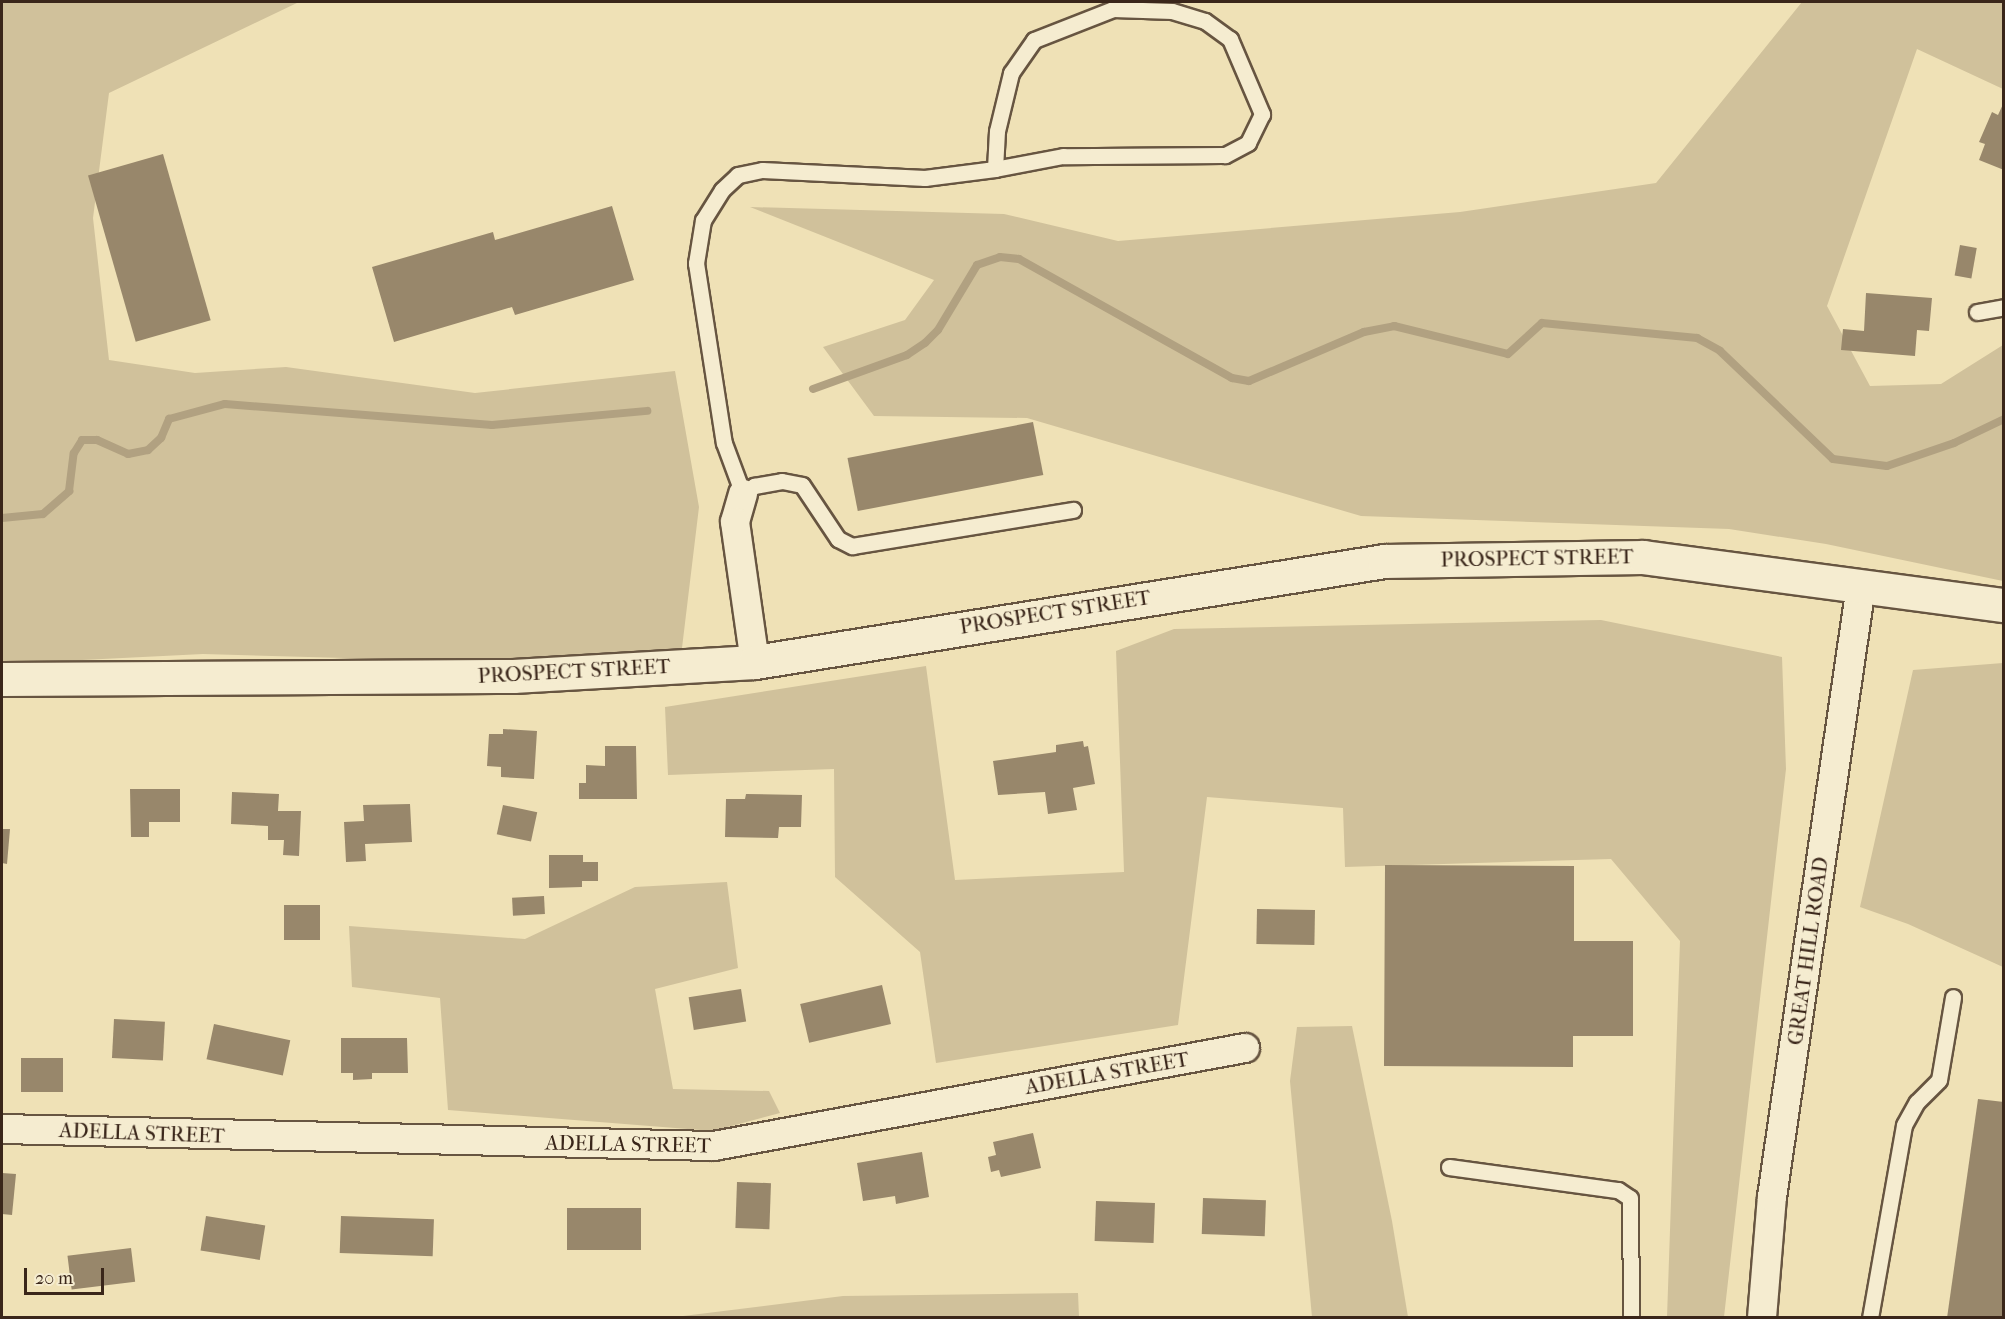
<!DOCTYPE html>
<style>
body{margin:0}
#map{position:relative;width:2005px;height:1319px;overflow:hidden;background:#efe1b6;font-family:"IM FELL French Canon",serif}
div>[style]{position:absolute}
.green>*{inset:0;background:#d0c19b}
.stream>*{height:8px;margin:-4px;padding:0 4px;transform-origin:4px;border-radius:4px;background:#b1a181}
.building>*{inset:0;background:#98876b;transform-origin:0 0}
.roads{filter:drop-shadow(2px 0 #675541) drop-shadow(-2px 0 #675541) drop-shadow(0 2px #675541) drop-shadow(0 -2px #675541)}
.service>*{height:15px;margin:-7.5px;padding:0 7.5px;transform-origin:7.5px;border-radius:7.5px;background:#f5ecd0}
.minor>*{height:28px;margin:-14px;padding:0 14px;transform-origin:14px;border-radius:14px;background:#f5ecd0}
.secondary>*{height:33px;margin:-16.5px;padding:0 16.5px;transform-origin:16.5px;border-radius:16.5px;background:#f5ecd0}
span{translate:-50% -50%;white-space:nowrap;text-align:center;line-height:1.15;-webkit-text-stroke:6px #f5ecd0;paint-order:stroke}
.street-label{font-size:21px;color:#3a261a}
.frame{position:absolute;inset:0;border:3px solid #3a261a;pointer-events:none}
.scale{position:absolute;left:24px;top:1268px;width:80px;height:27px;box-sizing:border-box;border:3px solid #3a261a;border-top:0;padding-left:8px;font-size:18px;line-height:21px;white-space:nowrap;color:#3a261a;-webkit-text-stroke:4px #f5ecd0;paint-order:stroke}
</style>
<div id="map">
<div class="green">
<i style="clip-path:polygon(2px 2px,299px 2px,109px 93px,93px 218px,109px 360px,195px 373px,286px 367px,475px 393px,675px 371px,699px 507px,682px 648px,490px 662px,203px 654px,2px 664px)"></i>
<i style="clip-path:polygon(1802px 2px,2003px 2px,2003px 89px,1917px 49px,1827px 306px,1870px 386px,1941px 384px,2003px 345px,2003px 581px,1826px 544px,1729px 529px,1361px 516px,1027px 418px,874px 416px,823px 347px,905px 320px,934px 280px,750px 207px,1004px 214px,1118px 241px,1460px 212px,1656px 183px)"></i>
<i style="clip-path:polygon(1601px 620px,1782px 657px,1786px 769px,1724px 1317px,1667px 1317px,1680px 941px,1611px 859px,1345px 867px,1343px 808px,1207px 797px,1178px 1025px,936px 1063px,920px 952px,835px 877px,834px 769px,668px 775px,665px 707px,926px 666px,955px 880px,1124px 872px,1116px 651px,1174px 629px)"></i>
<i style="clip-path:polygon(2003px 663px,2004px 663px,2003px 967px,1908px 924px,1860px 907px,1913px 670px)"></i>
<i style="clip-path:polygon(727px 882px,738px 968px,655px 989px,673px 1089px,769px 1091px,780px 1113px,713px 1131px,448px 1110px,440px 998px,352px 987px,349px 926px,525px 939px,635px 887px)"></i>
<i style="clip-path:polygon(1352px 1026px,1392px 1221px,1408px 1317px,1312px 1317px,1290px 1081px,1297px 1027px)"></i>
<i style="clip-path:polygon(1078px 1293px,1079px 1317px,675px 1317px,843px 1296px)"></i>
</div>
<div class="stream">
<i style="left:813px;top:389px;width:100px;rotate:-19.9deg"></i>
<i style="left:907px;top:355px;width:22px;rotate:-34deg"></i>
<i style="left:925px;top:343px;width:18px;rotate:-45deg"></i>
<i style="left:938px;top:330px;width:76px;rotate:-59deg"></i>
<i style="left:977px;top:265px;width:24px;rotate:-19deg"></i>
<i style="left:1000px;top:257px;width:19px;rotate:6deg"></i>
<i style="left:1019px;top:259px;width:244px;rotate:29.2deg"></i>
<i style="left:1232px;top:378px;width:17px;rotate:10deg"></i>
<i style="left:1249px;top:381px;width:125px;rotate:-23.1deg"></i>
<i style="left:1364px;top:332px;width:31px;rotate:-11deg"></i>
<i style="left:1394px;top:326px;width:117px;rotate:13.8deg"></i>
<i style="left:1508px;top:354px;width:46px;rotate:-42.4deg"></i>
<i style="left:1542px;top:323px;width:156px;rotate:5.5deg"></i>
<i style="left:1697px;top:338px;width:26px;rotate:29deg"></i>
<i style="left:1720px;top:351px;width:156px;rotate:43.7deg"></i>
<i style="left:1833px;top:459px;width:54px;rotate:7.4deg"></i>
<i style="left:1887px;top:466px;width:71px;rotate:-18.9deg"></i>
<i style="left:1954px;top:443px;width:55px;rotate:-25.6deg"></i>
<i style="left:2px;top:518px;width:41px;rotate:-5.6deg"></i>
<i style="left:43px;top:514px;width:35px;rotate:-41deg"></i>
<i style="left:69px;top:491px;width:38px;rotate:-83deg"></i>
<i style="left:74px;top:453px;width:15px;rotate:-58deg"></i>
<i style="left:82px;top:440px;width:15px"></i>
<i style="left:97px;top:440px;width:34px;rotate:24deg"></i>
<i style="left:128px;top:454px;width:20px;rotate:-11deg"></i>
<i style="left:148px;top:450px;width:18px;rotate:-43deg"></i>
<i style="left:161px;top:438px;width:21px;rotate:-67deg"></i>
<i style="left:169px;top:419px;width:58px;rotate:-15deg"></i>
<i style="left:225px;top:404px;width:268px;rotate:4.5deg"></i>
<i style="left:492px;top:425px;width:156px;rotate:-5.2deg"></i>
</div>
<div class="building">
<i style="clip-path:polygon(2004px 102px,2004px 170px,1979px 160px,1985px 144px,1979px 142px,1992px 112px,1998px 115px)"></i>
<i style="left:163px;top:154px;width:173px;height:78px;rotate:74deg"></i>
<i style="clip-path:polygon(612px 206px,634px 280px,515px 315px,512px 307px,394px 342px,372px 267px,493px 232px,495px 240px)"></i>
<i style="left:1960px;top:245px;width:17px;height:31px;rotate:10deg"></i>
<i style="clip-path:polygon(1866px 293px,1932px 298px,1929px 331px,1917px 330px,1915px 356px,1841px 350px,1843px 329px,1864px 331px)"></i>
<i style="left:1033px;top:422px;width:54px;height:189px;rotate:79deg"></i>
<i style="clip-path:polygon(503px 729px,537px 731px,534px 779px,501px 777px,501px 767px,487px 766px,489px 734px,503px 734px)"></i>
<i style="clip-path:polygon(1083px 741px,1084px 747px,1088px 746px,1095px 784px,1073px 788px,1077px 810px,1048px 814px,1045px 792px,998px 795px,993px 761px,1056px 752px,1056px 745px)"></i>
<i style="clip-path:polygon(605px 746px,636px 746px,637px 799px,579px 799px,579px 783px,586px 783px,586px 765px,605px 766px)"></i>
<i style="clip-path:polygon(130px 789px,180px 789px,180px 822px,149px 822px,149px 837px,131px 837px)"></i>
<i style="clip-path:polygon(232px 792px,279px 794px,278px 811px,301px 811px,299px 856px,283px 855px,284px 840px,268px 840px,268px 826px,231px 824px)"></i>
<i style="clip-path:polygon(746px 794px,802px 795px,801px 827px,779px 827px,778px 838px,725px 837px,726px 799px,745px 799px)"></i>
<i style="clip-path:polygon(410px 804px,412px 842px,365px 844px,366px 861px,346px 862px,344px 822px,364px 821px,363px 805px)"></i>
<i style="left:503px;top:805px;width:35px;height:30px;rotate:12deg"></i>
<i style="clip-path:polygon(2px 829px,10px 829px,7px 864px,2px 863px)"></i>
<i style="clip-path:polygon(549px 855px,583px 855px,583px 862px,598px 862px,598px 881px,582px 881px,582px 887px,549px 888px)"></i>
<i style="clip-path:polygon(1385px 865px,1574px 866px,1574px 941px,1633px 941px,1633px 1036px,1573px 1036px,1573px 1067px,1384px 1066px)"></i>
<i style="left:544px;top:896px;width:18px;height:32px;rotate:87deg"></i>
<i style="left:284px;top:905px;width:36px;height:35px"></i>
<i style="left:1257px;top:909px;width:58px;height:35px;rotate:1deg"></i>
<i style="left:882px;top:985px;width:40px;height:84px;rotate:77deg"></i>
<i style="left:741px;top:989px;width:33px;height:53px;rotate:81deg"></i>
<i style="left:114px;top:1019px;width:51px;height:39px;rotate:3deg"></i>
<i style="left:214px;top:1024px;width:78px;height:36px;rotate:12deg"></i>
<i style="clip-path:polygon(341px 1038px,407px 1038px,408px 1073px,372px 1073px,372px 1079px,353px 1080px,353px 1073px,341px 1073px)"></i>
<i style="left:21px;top:1058px;width:42px;height:34px"></i>
<i style="clip-path:polygon(1978px 1099px,2004px 1102px,2004px 1318px,1947px 1318px)"></i>
<i style="clip-path:polygon(1033px 1133px,1041px 1168px,1001px 1177px,999px 1170px,991px 1172px,988px 1157px,996px 1155px,993px 1142px)"></i>
<i style="clip-path:polygon(922px 1152px,929px 1197px,896px 1204px,895px 1196px,863px 1201px,857px 1163px)"></i>
<i style="clip-path:polygon(2px 1173px,16px 1174px,12px 1215px,2px 1214px)"></i>
<i style="left:737px;top:1182px;width:34px;height:46px;rotate:2deg"></i>
<i style="left:1203px;top:1198px;width:63px;height:36px;rotate:2deg"></i>
<i style="left:1096px;top:1201px;width:59px;height:40px;rotate:2deg"></i>
<i style="left:567px;top:1208px;width:74px;height:42px"></i>
<i style="left:206px;top:1216px;width:60px;height:35px;rotate:9deg"></i>
<i style="left:341px;top:1216px;width:93px;height:37px;rotate:2deg"></i>
<i style="left:131px;top:1248px;width:34px;height:64px;rotate:83deg"></i>
</div>
<div class="roads">
<div class="service">
<i style="left:995px;top:169px;width:38px;rotate:-87deg"></i>
<i style="left:997px;top:131px;width:60px;rotate:-76.4deg"></i>
<i style="left:1011px;top:73px;width:40px;rotate:-55.1deg"></i>
<i style="left:1034px;top:40px;width:85px;rotate:-21.4deg"></i>
<i style="left:1113px;top:9px;width:59px;rotate:1.9deg"></i>
<i style="left:1172px;top:11px;width:34px;rotate:17deg"></i>
<i style="left:1205px;top:21px;width:31px;rotate:36deg"></i>
<i style="left:1230px;top:39px;width:82px;rotate:66.9deg"></i>
<i style="left:1262px;top:114px;width:32px;rotate:116deg"></i>
<i style="left:1248px;top:143px;width:26px;rotate:152deg"></i>
<i style="left:1225px;top:155px;width:162px;rotate:179.6deg"></i>
<i style="left:1063px;top:156px;width:69px;rotate:169.2deg"></i>
<i style="left:995px;top:169px;width:71px;rotate:172.7deg"></i>
<i style="left:925px;top:178px;width:163px;rotate:-177.2deg"></i>
<i style="left:762px;top:170px;width:25px;rotate:168deg"></i>
<i style="left:738px;top:175px;width:22px;rotate:137deg"></i>
<i style="left:722px;top:190px;width:36px;rotate:122deg"></i>
<i style="left:703px;top:220px;width:44px;rotate:99.2deg"></i>
<i style="left:696px;top:263px;width:182px;rotate:81.2deg"></i>
<i style="left:724px;top:443px;width:54px;rotate:69.6deg"></i>
<i style="left:743px;top:494px;width:14px;rotate:-36deg"></i>
<i style="left:754px;top:486px;width:28px;rotate:-10deg"></i>
<i style="left:782px;top:481px;width:20px;rotate:11deg"></i>
<i style="left:802px;top:485px;width:65px;rotate:56.3deg"></i>
<i style="left:838px;top:539px;width:16px;rotate:27deg"></i>
<i style="left:852px;top:546px;width:224px;rotate:-9.3deg"></i>
<i style="left:1977px;top:312px;width:27px;rotate:-10deg"></i>
<i style="left:1449px;top:1167px;width:171px;rotate:7.8deg"></i>
<i style="left:1618px;top:1190px;width:14px;rotate:34deg"></i>
<i style="left:1630px;top:1198px;width:120px;rotate:89.5deg"></i>
<i style="left:1870px;top:1318px;width:196px;rotate:-80deg"></i>
<i style="left:1904px;top:1125px;width:26px;rotate:-61deg"></i>
<i style="left:1917px;top:1102px;width:31px;rotate:-45deg"></i>
<i style="left:1939px;top:1080px;width:84px;rotate:-80.4deg"></i>
</div>
<div class="minor">
<i style="left:743px;top:494px;width:29px;rotate:106deg"></i>
<i style="left:735px;top:522px;width:141px;rotate:81.9deg"></i>
<i style="left:2px;top:1129px;width:712px;rotate:1.37deg"></i>
<i style="left:714px;top:1146px;width:540px;rotate:-10.46deg"></i>
<i style="left:1762px;top:1318px;width:121px;rotate:-85.3deg"></i>
<i style="left:1772px;top:1197px;width:617px;rotate:-81.71deg"></i>
</div>
<div class="secondary">
<i style="left:2px;top:679px;width:511px;rotate:-0.34deg"></i>
<i style="left:513px;top:676px;width:242px;rotate:-3.3deg"></i>
<i style="left:755px;top:662px;width:637px;rotate:-9.12deg"></i>
<i style="left:1384px;top:561px;width:259px;rotate:-0.9deg"></i>
<i style="left:1643px;top:557px;width:364px;rotate:7.6deg"></i>
</div>
</div>
<div class="street-label">
<span style="left:1537px;top:558px;rotate:-1deg">PROSPECT STREET</span>
<span style="left:1055px;top:612px;rotate:-9deg">PROSPECT STREET</span>
<span style="left:574px;top:671px;rotate:-3deg">PROSPECT STREET</span>
<span style="left:1808px;top:951px;rotate:-82deg">GREAT HILL ROAD</span>
<span style="left:1107px;top:1073px;rotate:-10deg">ADELLA STREET</span>
<span style="left:142px;top:1133px;rotate:2deg">ADELLA STREET</span>
<span style="left:628px;top:1144px;rotate:1deg">ADELLA STREET</span>
</div>
<div class="frame"></div>
<div class="scale">20 m</div>
</div>
